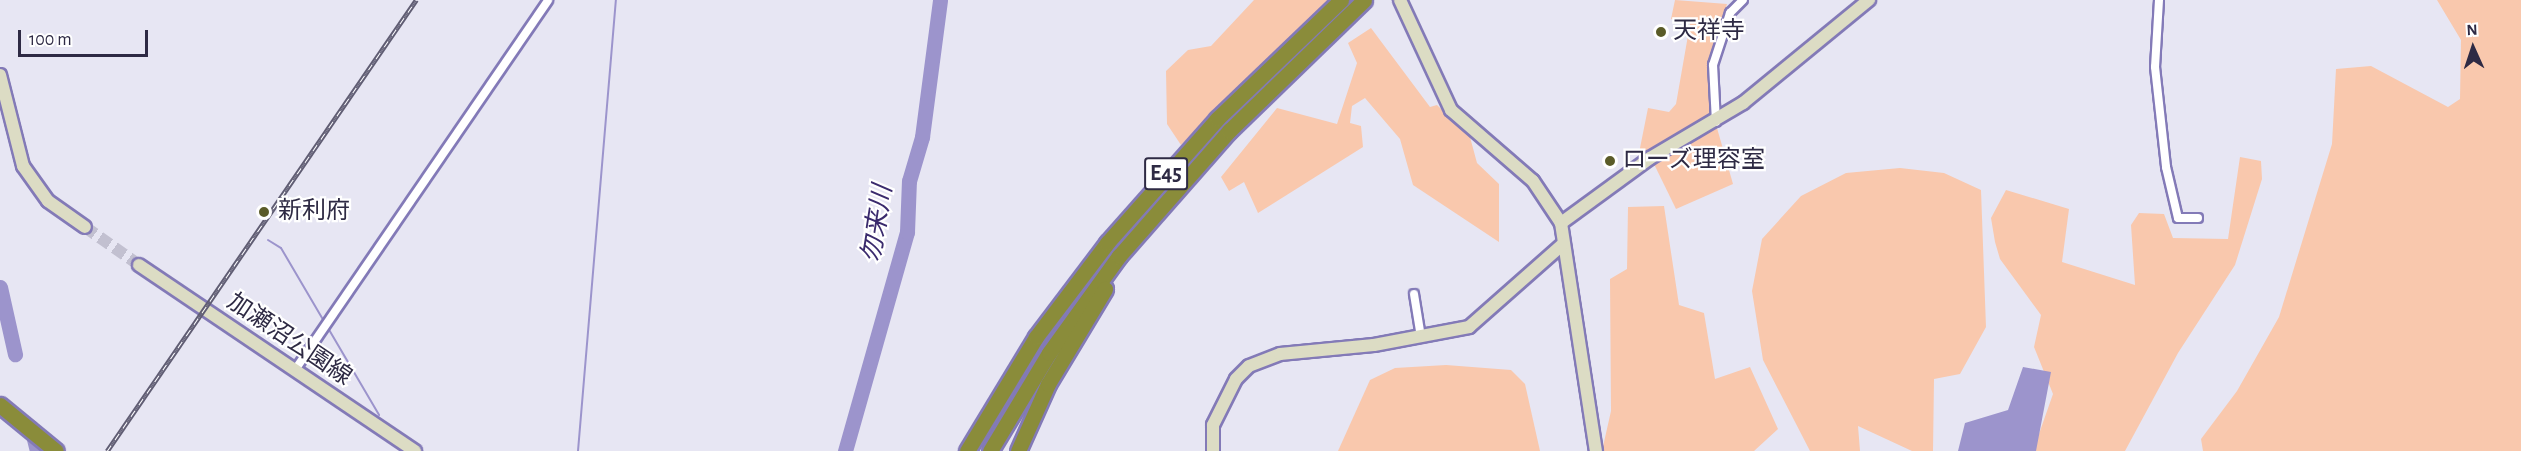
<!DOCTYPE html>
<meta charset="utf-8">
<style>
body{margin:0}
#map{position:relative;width:2521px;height:451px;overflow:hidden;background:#e7e6f3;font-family:"Alegreya Sans","Noto Sans JP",sans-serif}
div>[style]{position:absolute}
.green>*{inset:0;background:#f9c8ad}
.water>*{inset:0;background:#9c94cc}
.stream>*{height:2px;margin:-1px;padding:0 1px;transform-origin:1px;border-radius:1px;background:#9c94cc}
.river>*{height:15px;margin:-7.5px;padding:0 7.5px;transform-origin:7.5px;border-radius:7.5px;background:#9c94cc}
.secondary-tunnel>*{height:12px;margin-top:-6px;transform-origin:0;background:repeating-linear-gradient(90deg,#c2c0d0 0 12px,transparent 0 18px)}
.roads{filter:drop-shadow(2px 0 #837ab7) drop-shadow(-2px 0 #837ab7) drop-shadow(0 2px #837ab7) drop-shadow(0 -2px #837ab7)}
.street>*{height:8px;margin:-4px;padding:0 4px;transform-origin:4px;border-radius:4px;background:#fff}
.secondary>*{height:12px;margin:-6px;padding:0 6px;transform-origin:6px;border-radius:6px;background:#dcdcc4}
.highway>*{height:15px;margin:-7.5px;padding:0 7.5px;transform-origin:7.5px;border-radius:7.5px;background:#8a8c3a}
.rail>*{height:4.5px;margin-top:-2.25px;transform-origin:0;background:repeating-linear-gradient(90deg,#fff 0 7px,#605d73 0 14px);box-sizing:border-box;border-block:2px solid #605d73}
.dots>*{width:16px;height:16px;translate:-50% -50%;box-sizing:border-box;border:3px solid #fff;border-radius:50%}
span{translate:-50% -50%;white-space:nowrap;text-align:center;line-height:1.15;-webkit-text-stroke:4.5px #fff;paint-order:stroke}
.shield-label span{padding:2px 4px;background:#fff;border:2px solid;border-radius:4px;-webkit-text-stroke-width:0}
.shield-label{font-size:22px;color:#2e2a44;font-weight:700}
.poi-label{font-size:24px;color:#2e2a44}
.left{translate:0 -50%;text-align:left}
.street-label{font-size:24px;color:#2e2a44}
.water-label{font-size:26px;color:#3a2a6d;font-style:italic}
.north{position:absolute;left:2443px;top:18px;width:60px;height:60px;-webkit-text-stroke:4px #fff;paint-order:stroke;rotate:357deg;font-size:16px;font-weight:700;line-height:24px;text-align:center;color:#2e2a44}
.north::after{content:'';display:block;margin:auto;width:21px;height:27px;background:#2e2a44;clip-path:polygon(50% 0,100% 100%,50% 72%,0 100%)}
.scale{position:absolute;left:18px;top:30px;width:130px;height:27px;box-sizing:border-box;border:3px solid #2e2a44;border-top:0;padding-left:8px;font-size:18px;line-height:21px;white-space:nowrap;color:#2e2a44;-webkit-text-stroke:4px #fff;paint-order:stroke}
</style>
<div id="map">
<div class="green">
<i style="clip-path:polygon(1254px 0,1328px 0,1181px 145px,1167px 124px,1166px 71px,1188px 50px,1211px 46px)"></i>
<i style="clip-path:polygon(1675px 0,1727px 4px,1710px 58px,1713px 117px,1638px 158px,1648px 108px,1669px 112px,1676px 104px,1690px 24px,1671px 19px)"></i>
<i style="clip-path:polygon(2437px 0,2521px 0,2521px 451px,2203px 451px,2201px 439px,2237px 391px,2279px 317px,2332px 144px,2336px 69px,2371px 66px,2448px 107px,2460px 99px,2461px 40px)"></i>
<i style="clip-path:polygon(1371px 28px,1430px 107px,1437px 105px,1470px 137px,1477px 163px,1499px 184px,1499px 242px,1413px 185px,1400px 139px,1365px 98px,1352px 106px,1350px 123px,1361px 126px,1363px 147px,1258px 213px,1244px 182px,1229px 191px,1221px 177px,1277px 108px,1337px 124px,1357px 63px,1348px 43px)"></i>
<i style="clip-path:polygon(1717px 128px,1733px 184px,1676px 209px,1653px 162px)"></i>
<i style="clip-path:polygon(2240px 157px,2261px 161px,2262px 179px,2235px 265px,2178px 353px,2125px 451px,2033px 451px,2053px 394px,2034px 347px,2041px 315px,2000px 259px,1995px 242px,1991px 218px,2006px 190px,2069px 209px,2062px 262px,2135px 285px,2131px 225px,2139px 213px,2164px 214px,2173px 238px,2228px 239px)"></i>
<i style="clip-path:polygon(1900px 168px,1944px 173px,1981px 190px,1986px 327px,1960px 374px,1934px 379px,1933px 451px,1912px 451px,1858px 426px,1860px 451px,1810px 451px,1763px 360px,1752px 291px,1762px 239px,1801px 196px,1846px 173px)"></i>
<i style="clip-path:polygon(1664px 206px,1679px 305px,1704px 313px,1715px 379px,1750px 367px,1778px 429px,1754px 451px,1602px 451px,1611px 411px,1610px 279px,1627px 269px,1628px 207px)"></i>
<i style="clip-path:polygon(1446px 365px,1511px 370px,1525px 384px,1540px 451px,1338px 451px,1370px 380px,1395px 368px)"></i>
</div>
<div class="water">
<i style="clip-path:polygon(2023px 367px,2051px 372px,2036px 451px,1958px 451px,1965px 423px,2008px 410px)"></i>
</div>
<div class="stream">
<i style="left:268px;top:240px;width:15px;rotate:32deg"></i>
<i style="left:281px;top:248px;width:87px;rotate:59.6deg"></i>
<i style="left:328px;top:328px;width:101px;rotate:59.6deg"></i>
<i style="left:578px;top:451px;width:453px;rotate:-85.2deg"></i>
</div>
<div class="river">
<i style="left:0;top:287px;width:69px;rotate:77.4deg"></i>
<i style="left:31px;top:427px;width:25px;rotate:76deg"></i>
<i style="left:845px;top:451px;width:228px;rotate:-74.2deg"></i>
<i style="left:907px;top:232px;width:51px;rotate:-87.8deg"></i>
<i style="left:909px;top:181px;width:46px;rotate:-73.5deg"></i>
<i style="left:922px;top:137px;width:138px;rotate:-82.5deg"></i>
</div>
<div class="secondary-tunnel">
<i style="left:85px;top:227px;width:66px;rotate:35.1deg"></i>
</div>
<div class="roads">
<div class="street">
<i style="left:2159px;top:0;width:67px;rotate:93.4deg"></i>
<i style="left:2155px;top:67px;width:101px;rotate:83.7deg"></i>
<i style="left:2166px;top:167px;width:52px;rotate:76.8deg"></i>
<i style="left:2178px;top:218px;width:20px"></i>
<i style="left:1716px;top:122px;width:57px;rotate:-93deg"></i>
<i style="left:1713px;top:65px;width:55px;rotate:-71.9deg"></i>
<i style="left:1730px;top:13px;width:18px;rotate:-45deg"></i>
<i style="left:1414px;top:294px;width:44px;rotate:80.8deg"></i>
<i style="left:295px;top:370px;width:448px;rotate:-55.6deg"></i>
</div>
<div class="secondary">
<i style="left:1400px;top:0;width:121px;rotate:65.1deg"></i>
<i style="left:1451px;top:110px;width:108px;rotate:40.9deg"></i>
<i style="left:1533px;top:181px;width:50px;rotate:56.3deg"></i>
<i style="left:1561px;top:223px;width:231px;rotate:81.3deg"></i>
<i style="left:0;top:75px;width:94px;rotate:75.8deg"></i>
<i style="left:23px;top:166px;width:43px;rotate:54.5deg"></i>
<i style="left:48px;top:201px;width:45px;rotate:35.1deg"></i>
<i style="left:1561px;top:223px;width:110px;rotate:-36.1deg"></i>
<i style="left:1650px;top:158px;width:108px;rotate:-30.6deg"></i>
<i style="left:1743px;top:103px;width:163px;rotate:-39.3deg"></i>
<i style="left:139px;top:265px;width:333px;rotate:34deg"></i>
<i style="left:1213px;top:451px;width:26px;rotate:-90deg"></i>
<i style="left:1213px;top:425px;width:51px;rotate:-63.4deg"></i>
<i style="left:1236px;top:379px;width:18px;rotate:-45deg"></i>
<i style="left:1249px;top:366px;width:33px;rotate:-21deg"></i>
<i style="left:1280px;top:354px;width:94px;rotate:-5.5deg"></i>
<i style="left:1374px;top:345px;width:97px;rotate:-10.7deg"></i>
<i style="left:1469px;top:327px;width:125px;rotate:-41.4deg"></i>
</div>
<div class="highway">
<i style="left:0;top:405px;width:72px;rotate:39.4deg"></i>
<i style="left:967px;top:451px;width:133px;rotate:-58.8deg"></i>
<i style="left:1036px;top:337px;width:118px;rotate:-52.9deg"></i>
<i style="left:1107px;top:243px;width:166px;rotate:-48.4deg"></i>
<i style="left:1217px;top:119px;width:172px;rotate:-43.8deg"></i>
<i style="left:990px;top:451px;width:114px;rotate:-59deg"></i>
<i style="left:1049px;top:353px;width:120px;rotate:-54.2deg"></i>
<i style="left:1119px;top:256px;width:167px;rotate:-48.7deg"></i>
<i style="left:1229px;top:131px;width:188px;rotate:-44.1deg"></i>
<i style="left:1018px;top:451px;width:73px;rotate:-65.9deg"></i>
<i style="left:1048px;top:384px;width:111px;rotate:-59deg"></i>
</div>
</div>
<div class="rail">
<i style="left:107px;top:451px;width:547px;rotate:-55.58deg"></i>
</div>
<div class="dots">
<i style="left:1661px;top:32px;background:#5a5b28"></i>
<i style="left:1610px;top:161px;background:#5a5b28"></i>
<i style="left:264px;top:212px;background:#5a5b28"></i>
</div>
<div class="shield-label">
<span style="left:1166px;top:174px">E45</span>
</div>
<div class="poi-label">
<span class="left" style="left:1673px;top:32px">天祥寺</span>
<span class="left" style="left:1622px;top:161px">ローズ理容室</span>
<span class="left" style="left:278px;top:212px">新利府</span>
</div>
<div class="street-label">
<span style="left:289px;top:340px;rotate:34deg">加瀬沼公園線</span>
</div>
<div class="water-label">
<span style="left:878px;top:224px;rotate:-81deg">勿来川</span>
</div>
<div class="north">N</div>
<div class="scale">100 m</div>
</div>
